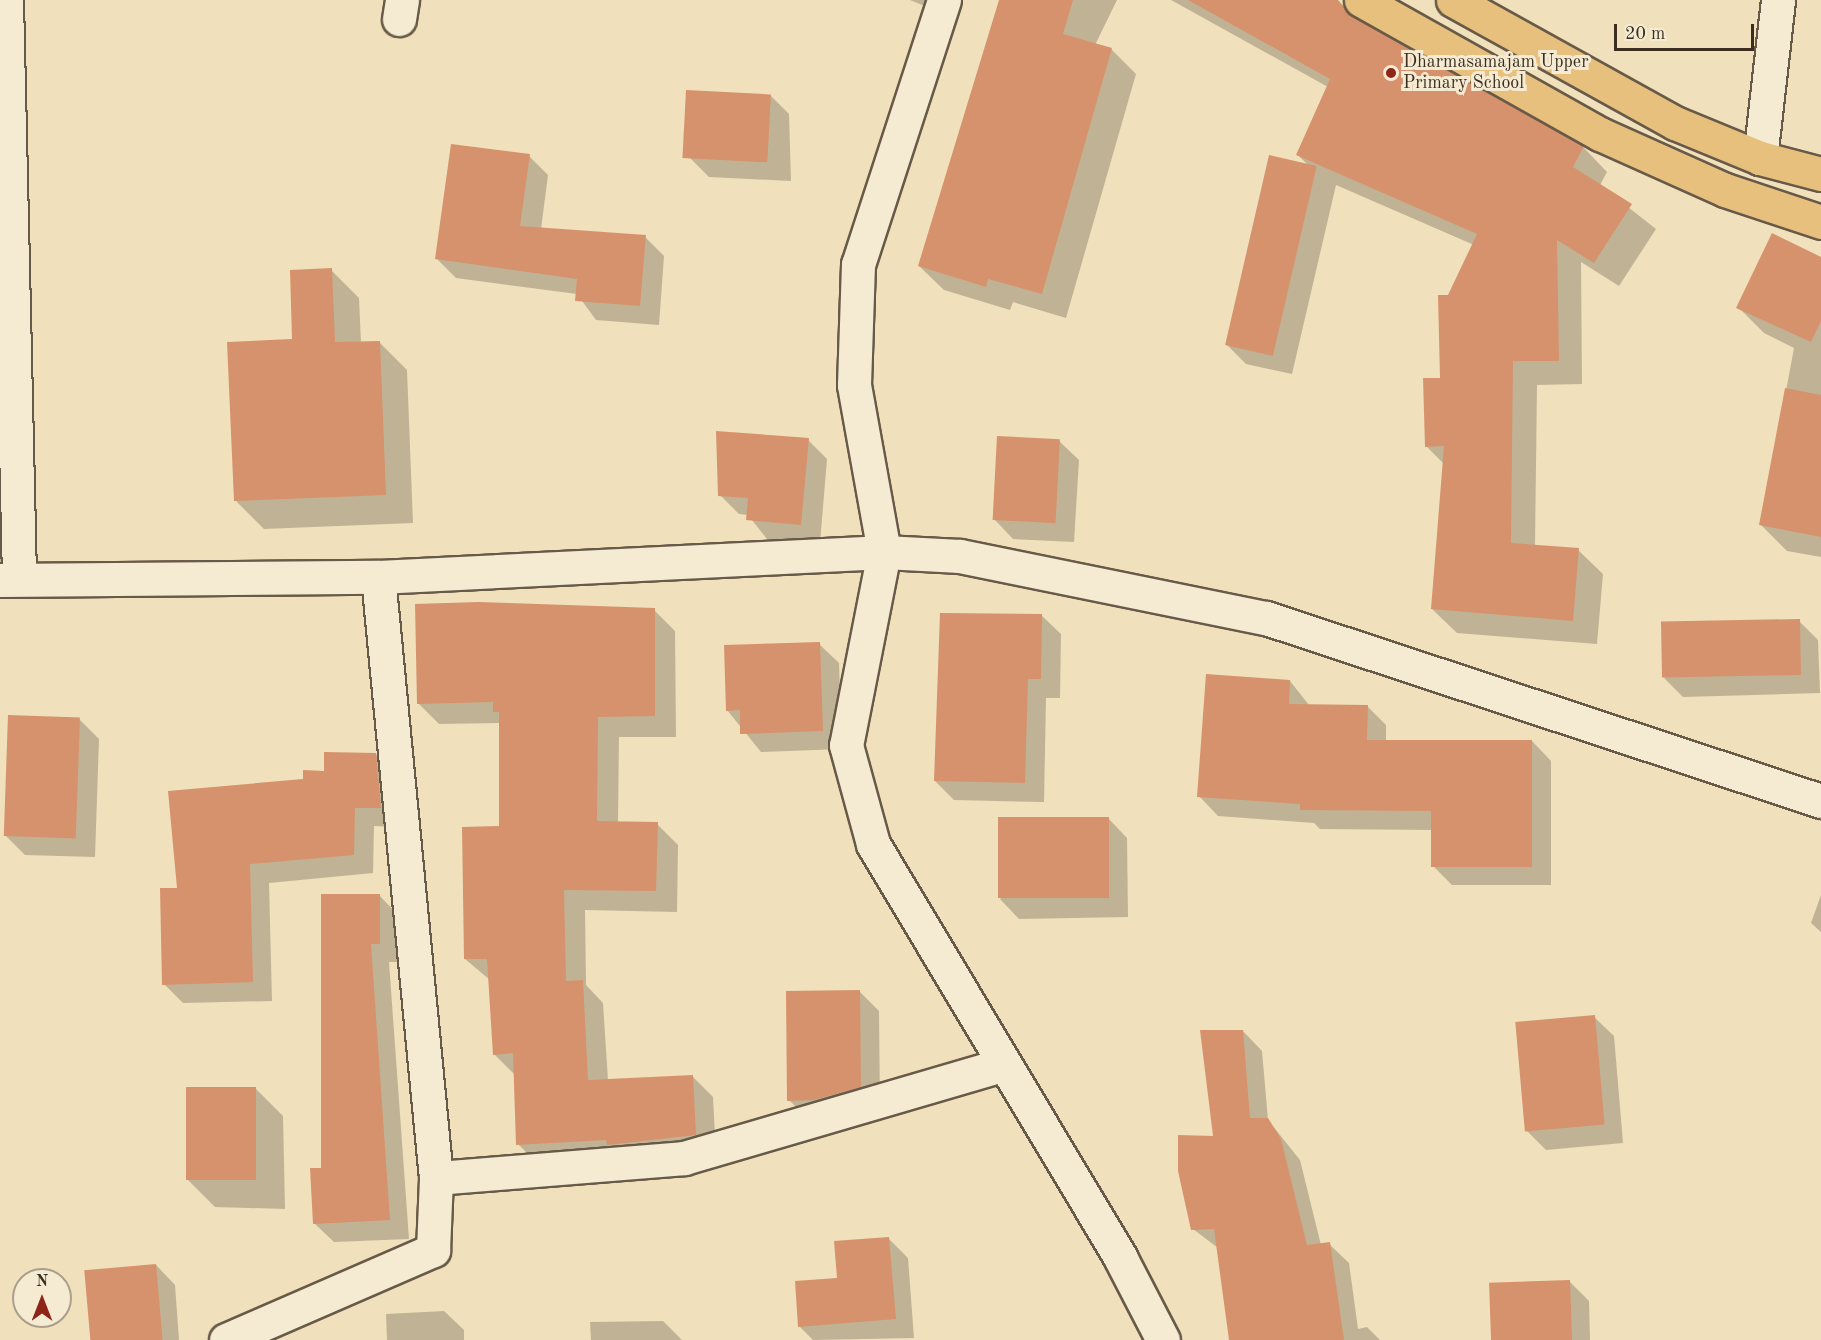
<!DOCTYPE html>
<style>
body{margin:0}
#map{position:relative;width:1821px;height:1340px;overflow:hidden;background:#f0e0bb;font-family:"Old Standard TT",serif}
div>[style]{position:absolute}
.shadow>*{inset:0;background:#0003}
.building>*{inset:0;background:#d6926c;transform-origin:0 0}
.roads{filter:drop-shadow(2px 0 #685a48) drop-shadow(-2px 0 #685a48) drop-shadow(0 2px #685a48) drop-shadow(0 -2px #685a48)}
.minor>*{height:33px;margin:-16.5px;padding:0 16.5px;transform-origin:16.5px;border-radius:16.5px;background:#f5ebd3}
.trunk>*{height:33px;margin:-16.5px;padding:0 16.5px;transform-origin:16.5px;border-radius:16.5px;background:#e8c07e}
.dots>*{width:16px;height:16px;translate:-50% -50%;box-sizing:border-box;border:3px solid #f5ebd3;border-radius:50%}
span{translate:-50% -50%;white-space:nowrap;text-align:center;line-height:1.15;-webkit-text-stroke:6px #f5ebd3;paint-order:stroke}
.poi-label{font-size:18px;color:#3b2e21}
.left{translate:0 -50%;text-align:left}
.north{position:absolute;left:12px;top:1268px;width:60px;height:60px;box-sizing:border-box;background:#f5ebd3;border:2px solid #ab9f8c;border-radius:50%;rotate:0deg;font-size:16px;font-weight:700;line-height:24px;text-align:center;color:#3b2e21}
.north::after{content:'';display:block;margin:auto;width:21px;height:27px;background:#8f2418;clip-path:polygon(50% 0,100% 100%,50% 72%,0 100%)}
.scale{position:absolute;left:1614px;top:24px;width:140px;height:27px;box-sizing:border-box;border:3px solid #3b2e21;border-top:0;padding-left:8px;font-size:18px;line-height:21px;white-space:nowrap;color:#3b2e21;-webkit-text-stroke:4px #f5ebd3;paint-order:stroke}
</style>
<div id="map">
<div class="shadow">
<i style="clip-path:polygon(910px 0,942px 0,937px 11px)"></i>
<i style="clip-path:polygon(1000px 0,1117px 0,1095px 45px,1112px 50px,1136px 74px,1066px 318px,1013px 302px,1010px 310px,944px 290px,919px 266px)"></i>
<i style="clip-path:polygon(1171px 0,1335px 0,1362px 24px,1583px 147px,1607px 172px,1600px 185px,1656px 229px,1619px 286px,1581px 262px,1582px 384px,1537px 385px,1535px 546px,1578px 550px,1603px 574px,1597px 644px,1457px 633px,1432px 609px,1444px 464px,1426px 446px,1442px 379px,1449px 297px,1474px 245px,1336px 185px,1292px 374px,1246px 364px,1227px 345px,1309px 166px,1298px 155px,1328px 87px)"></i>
<i style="clip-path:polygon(770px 95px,789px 114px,791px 181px,709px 177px,690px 158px)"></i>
<i style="clip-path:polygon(529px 156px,548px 175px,541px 229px,645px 237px,664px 256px,659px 325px,596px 320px,577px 294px,456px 278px,437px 259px)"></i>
<i style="clip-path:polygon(1821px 258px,1821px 557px,1787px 551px,1761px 525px,1794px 348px,1764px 333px,1738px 307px)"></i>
<i style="clip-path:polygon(331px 270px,359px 298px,361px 343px,379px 342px,407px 370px,413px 523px,264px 529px,236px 501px,293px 341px)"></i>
<i style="clip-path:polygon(808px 440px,827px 459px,820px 543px,767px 539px,748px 515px,739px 514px,720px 495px)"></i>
<i style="clip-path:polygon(1059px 441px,1079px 460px,1074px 542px,1013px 539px,994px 519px)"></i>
<i style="clip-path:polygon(0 534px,4px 538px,6px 581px,0 581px)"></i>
<i style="clip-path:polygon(654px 610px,675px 631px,676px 737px,619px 737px,618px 823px,657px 824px,678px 845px,677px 912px,585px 910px,586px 985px,603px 1003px,608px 1080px,692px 1076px,713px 1097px,716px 1156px,539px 1165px,518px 1144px,515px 1075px,494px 1054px,490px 980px,465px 959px,500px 827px,500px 723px,439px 724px,418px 703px)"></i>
<i style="clip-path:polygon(1041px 615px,1061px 634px,1060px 698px,1046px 698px,1044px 802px,954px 800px,935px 781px)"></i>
<i style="clip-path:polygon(1799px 621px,1818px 640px,1820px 693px,1683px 697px,1664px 678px)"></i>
<i style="clip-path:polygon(819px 644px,839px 663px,842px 749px,761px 752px,727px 710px)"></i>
<i style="clip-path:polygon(1290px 681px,1309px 705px,1367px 706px,1386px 725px,1386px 741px,1532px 741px,1551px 761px,1551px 885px,1452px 885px,1433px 866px,1433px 830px,1320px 829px,1314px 823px,1218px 816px,1199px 796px)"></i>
<i style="clip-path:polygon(80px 720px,99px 739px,95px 857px,25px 855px,5px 835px)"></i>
<i style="clip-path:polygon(376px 754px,395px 774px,400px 827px,374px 826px,373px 873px,269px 883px,272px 1001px,183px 1003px,164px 984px,179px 889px,305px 781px)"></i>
<i style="clip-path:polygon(1108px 818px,1127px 838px,1128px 917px,1019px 919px,1000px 899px)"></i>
<i style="clip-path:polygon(379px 895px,398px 915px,398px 962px,389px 962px,409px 1239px,334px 1242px,314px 1223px)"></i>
<i style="clip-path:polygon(1821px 895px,1821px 932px,1811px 923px)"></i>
<i style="clip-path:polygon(859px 991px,879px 1011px,880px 1106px,808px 1119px,789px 1100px)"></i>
<i style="clip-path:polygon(1594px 1017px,1614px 1036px,1623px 1143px,1546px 1150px,1527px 1131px)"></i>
<i style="clip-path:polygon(1243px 1031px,1262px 1051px,1268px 1120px,1300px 1160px,1321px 1245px,1329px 1244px,1349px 1263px,1358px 1329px,1367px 1327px,1380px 1340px,1240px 1340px,1218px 1248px,1193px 1229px)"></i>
<i style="clip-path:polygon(255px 1088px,283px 1116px,285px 1209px,215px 1207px,187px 1179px)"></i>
<i style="clip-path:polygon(888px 1238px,908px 1258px,914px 1338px,813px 1340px,799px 1326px,838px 1280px)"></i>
<i style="clip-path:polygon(156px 1265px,175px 1285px,179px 1340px,91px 1340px)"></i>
<i style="clip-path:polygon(1569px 1281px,1589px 1301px,1590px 1340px,1493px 1340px)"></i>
<i style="clip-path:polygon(444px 1311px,464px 1330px,464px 1340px,387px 1340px,386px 1314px)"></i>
<i style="clip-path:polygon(663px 1321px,682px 1340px,591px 1340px,590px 1322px)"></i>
</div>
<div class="building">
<i style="clip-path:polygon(999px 0,1073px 0,1063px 34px,1112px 48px,1042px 294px,988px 279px,986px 287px,918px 266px)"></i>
<i style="clip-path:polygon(1188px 0,1338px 0,1352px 16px,1584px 146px,1573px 167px,1632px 204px,1594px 263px,1557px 240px,1559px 361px,1513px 361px,1511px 543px,1579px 548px,1573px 621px,1431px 609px,1444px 446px,1425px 447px,1423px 378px,1440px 378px,1438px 295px,1448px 295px,1477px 234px,1296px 155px,1330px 79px)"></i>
<i style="left:686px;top:90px;width:85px;height:68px;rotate:3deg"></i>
<i style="clip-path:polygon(451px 144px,530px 154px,520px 226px,646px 235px,640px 306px,575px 301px,577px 279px,435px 259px)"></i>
<i style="left:1269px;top:155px;width:49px;height:195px;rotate:13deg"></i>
<i style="clip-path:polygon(1772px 233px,1821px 257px,1821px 321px,1811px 342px,1736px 308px)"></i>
<i style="clip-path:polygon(332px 268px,335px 342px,380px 341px,386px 495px,234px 501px,227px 342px,292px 339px,290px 270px)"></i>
<i style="clip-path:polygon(1785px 388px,1821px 395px,1821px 537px,1759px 525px)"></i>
<i style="clip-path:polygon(716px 431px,809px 438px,801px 525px,746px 520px,748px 498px,718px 496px)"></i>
<i style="left:997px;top:436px;width:63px;height:84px;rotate:3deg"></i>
<i style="clip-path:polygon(478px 602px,655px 608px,655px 716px,598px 717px,597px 821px,658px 822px,656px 891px,564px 890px,566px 981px,583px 980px,588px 1080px,693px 1075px,696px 1135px,607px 1145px,606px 1140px,516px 1145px,513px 1053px,493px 1055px,487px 959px,464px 959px,462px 827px,499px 826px,499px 712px,493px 712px,493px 702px,417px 704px,415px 604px)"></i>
<i style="clip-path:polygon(940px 613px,1042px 614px,1041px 679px,1028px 679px,1025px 783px,934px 781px)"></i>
<i style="left:1800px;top:619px;width:56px;height:139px;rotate:89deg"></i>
<i style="clip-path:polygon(820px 642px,823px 731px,740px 734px,740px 710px,726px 711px,724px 645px)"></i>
<i style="clip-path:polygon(1206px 674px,1290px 680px,1289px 704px,1368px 705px,1367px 740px,1532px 740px,1532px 867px,1431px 867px,1431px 811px,1300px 810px,1300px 804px,1197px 797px)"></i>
<i style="left:8px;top:715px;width:72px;height:121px;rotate:2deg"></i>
<i style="clip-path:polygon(324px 752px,376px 753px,381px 808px,355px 808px,354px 855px,250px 864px,253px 982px,162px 985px,160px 888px,177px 888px,168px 791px,303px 779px,303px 770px,324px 771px)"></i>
<i style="left:1109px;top:817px;width:81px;height:111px;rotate:90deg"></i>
<i style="clip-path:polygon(321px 894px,380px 894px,380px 944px,371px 944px,390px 1220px,313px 1224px,310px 1168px,321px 1168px)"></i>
<i style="clip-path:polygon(860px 990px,861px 1087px,814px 1100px,787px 1101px,786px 991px)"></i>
<i style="left:1595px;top:1015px;width:110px;height:80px;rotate:85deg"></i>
<i style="clip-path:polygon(1200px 1030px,1243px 1030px,1250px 1118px,1268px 1118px,1281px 1139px,1307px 1245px,1330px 1242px,1344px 1340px,1229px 1340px,1214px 1229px,1191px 1230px,1178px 1171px,1178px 1135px,1213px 1136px)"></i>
<i style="left:186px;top:1087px;width:70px;height:93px"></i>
<i style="clip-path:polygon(889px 1237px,896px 1319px,798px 1327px,795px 1281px,837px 1278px,834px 1241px)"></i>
<i style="left:156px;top:1264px;width:76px;height:72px;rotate:85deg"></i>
<i style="left:1570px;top:1280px;width:60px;height:81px;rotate:88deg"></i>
</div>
<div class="roads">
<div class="minor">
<i style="left:6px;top:0;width:578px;rotate:88.71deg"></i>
<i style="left:944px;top:0;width:278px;rotate:108deg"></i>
<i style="left:858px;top:264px;width:121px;rotate:91.9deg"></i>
<i style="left:854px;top:385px;width:170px;rotate:79.8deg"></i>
<i style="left:884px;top:552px;width:197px;rotate:101.1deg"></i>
<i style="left:846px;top:745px;width:103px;rotate:74.7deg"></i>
<i style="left:873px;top:844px;width:483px;rotate:59.1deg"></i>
<i style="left:1121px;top:1259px;width:91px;rotate:62.6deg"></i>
<i style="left:399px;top:19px;width:19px;rotate:-81deg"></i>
<i style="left:1760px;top:158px;width:159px;rotate:-83.5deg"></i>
<i style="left:378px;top:577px;width:604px;rotate:84.49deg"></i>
<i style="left:0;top:580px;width:378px;rotate:-0.5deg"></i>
<i style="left:378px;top:577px;width:507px;rotate:-2.83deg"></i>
<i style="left:884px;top:552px;width:76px;rotate:3deg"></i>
<i style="left:960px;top:556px;width:312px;rotate:11.5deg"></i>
<i style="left:1266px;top:618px;width:584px;rotate:18.25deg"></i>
<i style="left:226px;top:1340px;width:226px;rotate:-23.5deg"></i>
<i style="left:433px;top:1250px;width:72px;rotate:-87.6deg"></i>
<i style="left:436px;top:1178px;width:249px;rotate:-4.6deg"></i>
<i style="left:684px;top:1158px;width:332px;rotate:-16.3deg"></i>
</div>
<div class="trunk">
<i style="left:1361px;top:0;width:274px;rotate:29.3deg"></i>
<i style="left:1600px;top:134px;width:137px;rotate:24.1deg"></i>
<i style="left:1725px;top:190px;width:101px;rotate:18.4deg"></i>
<i style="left:1453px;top:0;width:254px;rotate:29deg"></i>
<i style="left:1675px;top:123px;width:92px;rotate:22.4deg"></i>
<i style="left:1760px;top:158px;width:63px;rotate:14.7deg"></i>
</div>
</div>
<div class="dots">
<i style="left:1391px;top:73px;background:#8f2418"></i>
</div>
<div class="poi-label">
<span class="left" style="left:1403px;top:73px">Dharmasamajam Upper<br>Primary School</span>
</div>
<div class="north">N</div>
<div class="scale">20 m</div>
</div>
